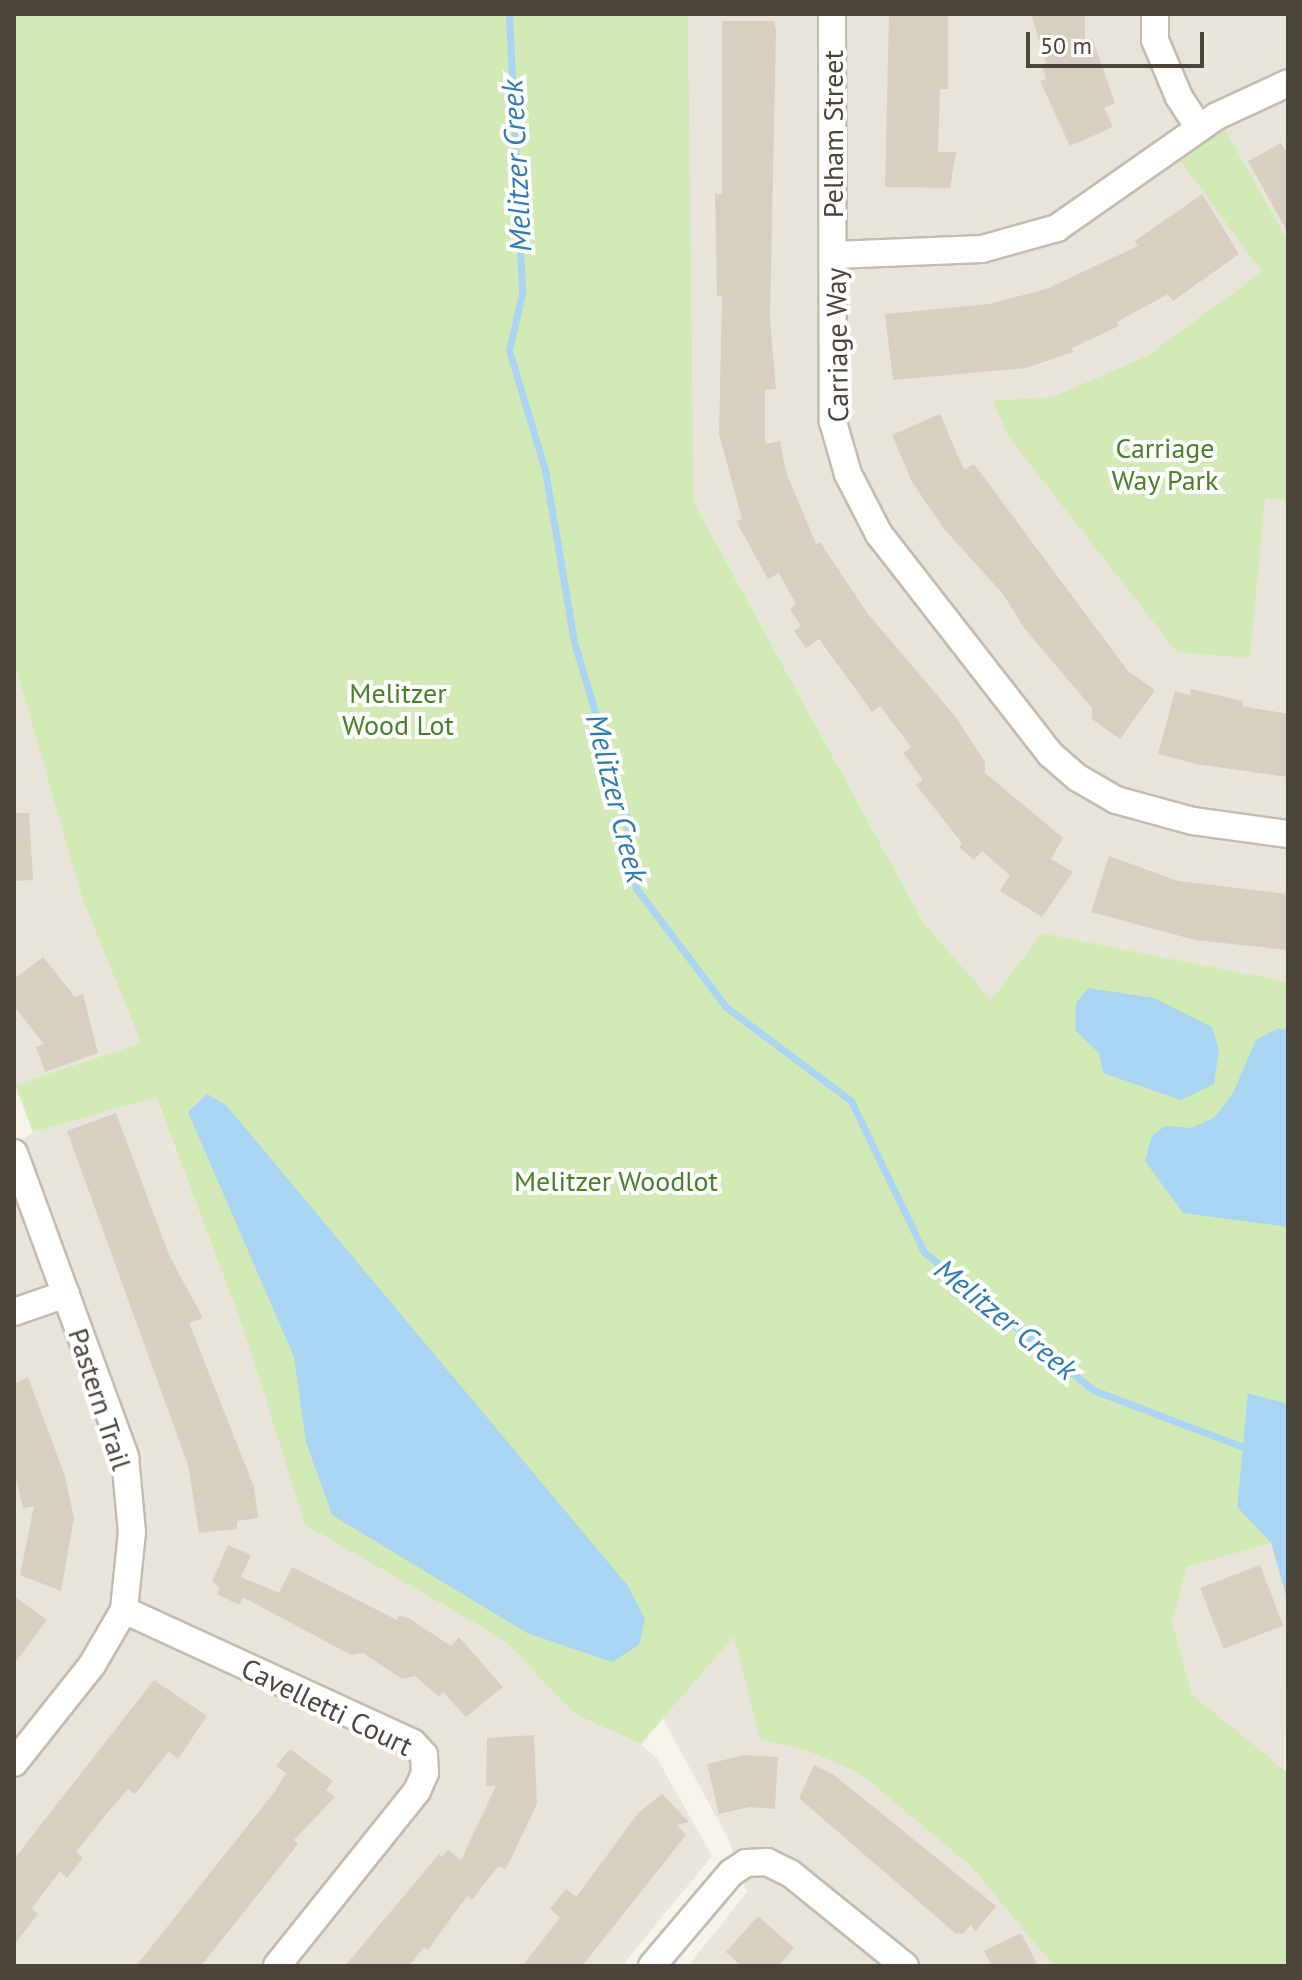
<!DOCTYPE html>
<style>
body{margin:0}
#map{position:relative;width:1302px;height:1980px;overflow:hidden;background:#f6f3ec;font-family:"PT Sans",sans-serif}
div>[style]{position:absolute}
.residential>*{inset:0;background:#eae5da}
.green>*{inset:0;background:#d2eab5}
.water>*{inset:0;background:#a9d4f2}
.stream>*{height:7px;margin:-3.5px;padding:0 3.5px;transform-origin:3.5px;border-radius:3.5px;background:#a9d4f2}
.building>*{inset:0;background:#d8cfc1;transform-origin:0 0}
.roads{filter:drop-shadow(2px 0 #c2bbae) drop-shadow(-2px 0 #c2bbae) drop-shadow(0 2px #c2bbae) drop-shadow(0 -2px #c2bbae)}
.minor>*{height:26px;margin:-13px;padding:0 13px;transform-origin:13px;border-radius:13px;background:#fff}
span{translate:-50% -50%;white-space:nowrap;text-align:center;line-height:1.15;-webkit-text-stroke:8px #fff;paint-order:stroke}
.street-label{font-size:28px;color:#4b4439}
.park-label{font-size:28px;color:#4a7f2a}
.water-label{font-size:30px;color:#2e7ab2;font-style:italic}
.frame{position:absolute;inset:0;border:16px solid #4b4439;pointer-events:none}
.scale{position:absolute;left:1026px;top:32px;width:178px;height:36px;box-sizing:border-box;border:4px solid #4b4439;border-top:0;padding-left:10px;font-size:24px;line-height:28px;white-space:nowrap;color:#4b4439;-webkit-text-stroke:6px #fff;paint-order:stroke}
</style>
<div id="map">
<div class="residential">
<i style="clip-path:polygon(688px 14px,1288px 14px,1288px 982px,1042px 933px,991px 1000px,923px 922px,694px 503px)"></i>
<i style="clip-path:polygon(14px 661px,82px 898px,141px 1043px,14px 1086px)"></i>
<i style="clip-path:polygon(155px 1096px,245px 1334px,305px 1525px,501px 1638px,577px 1715px,641px 1744px,657px 1758px,712px 1856px,622px 1966px,14px 1966px,14px 1147px,33px 1132px)"></i>
<i style="clip-path:polygon(1271px 1543px,1288px 1603px,1284px 1776px,1192px 1695px,1172px 1622px,1187px 1567px)"></i>
<i style="clip-path:polygon(734px 1635px,1143px 1966px,688px 1966px,747px 1892px,729px 1840px,663px 1719px)"></i>
</div>
<div class="green">
<i style="clip-path:polygon(14px 14px,688px 14px,694px 503px,923px 922px,991px 1000px,1042px 933px,1288px 982px,1288px 1404px,1249px 1393px,1237px 1507px,1271px 1543px,1187px 1567px,1172px 1622px,1192px 1695px,1288px 1773px,1288px 1966px,1054px 1966px,971px 1866px,861px 1774px,804px 1749px,760px 1740px,734px 1636px,641px 1744px,577px 1715px,501px 1638px,305px 1525px,245px 1334px,156px 1097px,33px 1132px,15px 1085px,141px 1043px,82px 898px,14px 661px)"></i>
<i style="clip-path:polygon(1217px 116px,1288px 241px,1288px 500px,1265px 498px,1250px 658px,1177px 652px,1008px 436px,993px 401px,1053px 397px,1147px 356px,1262px 272px,1172px 149px)"></i>
</div>
<div class="water">
<i style="clip-path:polygon(1088px 988px,1154px 998px,1212px 1027px,1219px 1050px,1214px 1084px,1181px 1100px,1103px 1073px,1099px 1053px,1075px 1030px,1076px 1003px)"></i>
<i style="clip-path:polygon(1277px 1029px,1288px 1030px,1288px 1227px,1183px 1213px,1145px 1161px,1152px 1136px,1165px 1126px,1192px 1128px,1215px 1117px,1233px 1093px,1256px 1040px)"></i>
<i style="clip-path:polygon(207px 1094px,226px 1105px,628px 1586px,645px 1619px,639px 1645px,612px 1662px,527px 1633px,332px 1515px,306px 1442px,294px 1357px,188px 1112px)"></i>
<i style="clip-path:polygon(1248px 1393px,1288px 1404px,1288px 1603px,1271px 1543px,1237px 1507px)"></i>
</div>
<div class="stream">
<i style="left:509px;top:14px;width:280px;rotate:87.3deg"></i>
<i style="left:522px;top:294px;width:57px;rotate:103.1deg"></i>
<i style="left:509px;top:350px;width:125px;rotate:73.3deg"></i>
<i style="left:545px;top:470px;width:174px;rotate:80.4deg"></i>
<i style="left:574px;top:642px;width:181px;rotate:73.3deg"></i>
<i style="left:626px;top:815px;width:74px;rotate:82.2deg"></i>
<i style="left:636px;top:888px;width:149px;rotate:52.9deg"></i>
<i style="left:726px;top:1007px;width:156px;rotate:36.9deg"></i>
<i style="left:851px;top:1101px;width:168px;rotate:64.2deg"></i>
<i style="left:924px;top:1252px;width:218px;rotate:39.2deg"></i>
<i style="left:1093px;top:1390px;width:160px;rotate:20.8deg"></i>
</div>
<div class="building">
<i style="clip-path:polygon(889px 14px,948px 14px,948px 89px,940px 89px,938px 152px,956px 152px,950px 188px,885px 187px)"></i>
<i style="clip-path:polygon(1031px 14px,1085px 14px,1085px 40px,1092px 39px,1096px 49px,1115px 103px,1104px 108px,1113px 127px,1070px 146px,1040px 81px,1046px 79px,1042px 65px,1046px 63px)"></i>
<i style="clip-path:polygon(722px 21px,774px 21px,776px 30px,770px 320px,776px 389px,765px 390px,765px 444px,780px 441px,786px 472px,816px 544px,820px 542px,868px 614px,955px 716px,985px 762px,985px 773px,1063px 838px,1051px 859px,1073px 872px,1042px 917px,1000px 891px,1010px 875px,982px 851px,974px 860px,959px 847px,962px 843px,916px 785px,923px 780px,903px 753px,911px 747px,880px 706px,872px 712px,819px 639px,806px 648px,794px 631px,801px 626px,790px 609px,796px 604px,779px 573px,768px 579px,736px 521px,742px 519px,719px 434px,722px 296px,717px 296px,715px 194px,722px 194px)"></i>
<i style="clip-path:polygon(1281px 143px,1288px 155px,1288px 233px,1248px 161px)"></i>
<i style="clip-path:polygon(1202px 194px,1239px 254px,1173px 301px,1168px 294px,1117px 322px,1119px 326px,1072px 348px,1073px 352px,1026px 368px,893px 380px,885px 314px,989px 304px,1046px 289px,1138px 246px,1135px 241px)"></i>
<i style="clip-path:polygon(940px 414px,964px 470px,974px 464px,1128px 671px,1155px 690px,1120px 739px,1092px 719px,1092px 708px,1025px 629px,1003px 594px,944px 529px,912px 482px,892px 435px)"></i>
<i style="clip-path:polygon(1191px 689px,1243px 701px,1242px 706px,1288px 714px,1288px 777px,1196px 764px,1158px 754px,1175px 691px,1190px 695px)"></i>
<i style="clip-path:polygon(14px 813px,29px 813px,33px 880px,14px 881px)"></i>
<i style="clip-path:polygon(1109px 856px,1178px 881px,1288px 894px,1287px 950px,1195px 940px,1091px 912px)"></i>
<i style="clip-path:polygon(43px 957px,75px 997px,83px 994px,98px 1053px,45px 1072px,36px 1047px,44px 1044px,14px 1006px,14px 979px)"></i>
<i style="clip-path:polygon(116px 1113px,169px 1255px,203px 1318px,189px 1323px,254px 1487px,258px 1518px,237px 1521px,237px 1529px,199px 1533px,188px 1465px,67px 1131px)"></i>
<i style="clip-path:polygon(28px 1377px,65px 1476px,74px 1518px,61px 1591px,20px 1575px,34px 1506px,23px 1508px,14px 1470px,14px 1384px)"></i>
<i style="clip-path:polygon(228px 1545px,251px 1555px,241px 1577px,279px 1593px,292px 1567px,397px 1620px,400px 1615px,410px 1619px,451px 1646px,459px 1637px,503px 1687px,466px 1717px,443px 1692px,439px 1697px,415px 1676px,402px 1679px,363px 1653px,351px 1655px,243px 1597px,239px 1605px,217px 1594px,220px 1587px,212px 1582px)"></i>
<i style="left:1260px;top:1565px;width:65px;height:64px;rotate:69deg"></i>
<i style="clip-path:polygon(14px 1596px,47px 1620px,14px 1664px)"></i>
<i style="clip-path:polygon(154px 1680px,207px 1716px,178px 1759px,169px 1751px,135px 1794px,128px 1789px,104px 1817px,76px 1852px,83px 1858px,67px 1878px,60px 1871px,32px 1908px,38px 1914px,14px 1945px,14px 1859px)"></i>
<i style="clip-path:polygon(534px 1735px,537px 1804px,506px 1869px,498px 1866px,472px 1900px,467px 1896px,428px 1950px,424px 1947px,409px 1966px,345px 1966px,439px 1854px,442px 1857px,448px 1850px,461px 1860px,496px 1786px,486px 1786px,487px 1738px)"></i>
<i style="clip-path:polygon(290px 1749px,333px 1781px,326px 1790px,335px 1797px,294px 1840px,298px 1844px,201px 1966px,136px 1966px,273px 1794px,286px 1773px,276px 1766px)"></i>
<i style="clip-path:polygon(745px 1755px,778px 1757px,775px 1809px,749px 1807px,719px 1814px,707px 1764px)"></i>
<i style="clip-path:polygon(814px 1765px,834px 1775px,996px 1906px,975px 1932px,971px 1924px,963px 1934px,955px 1933px,799px 1798px)"></i>
<i style="clip-path:polygon(662px 1794px,689px 1822px,677px 1825px,686px 1835px,602px 1941px,582px 1966px,522px 1966px,560px 1918px,550px 1909px,566px 1889px,576px 1897px,639px 1812px)"></i>
<i style="clip-path:polygon(758px 1916px,794px 1948px,778px 1966px,741px 1966px,726px 1952px)"></i>
<i style="clip-path:polygon(1021px 1933px,1038px 1966px,992px 1966px,984px 1951px)"></i>
</div>
<div class="roads">
<div class="minor">
<i style="left:832px;top:14px;width:408px;rotate:89.9deg"></i>
<i style="left:833px;top:422px;width:54px;rotate:73.9deg"></i>
<i style="left:848px;top:474px;width:68px;rotate:62.7deg"></i>
<i style="left:879px;top:534px;width:279px;rotate:52.1deg"></i>
<i style="left:1050px;top:754px;width:37px;rotate:41deg"></i>
<i style="left:1078px;top:778px;width:44px;rotate:30.1deg"></i>
<i style="left:1116px;top:800px;width:80px;rotate:15.3deg"></i>
<i style="left:1193px;top:821px;width:96px;rotate:7.8deg"></i>
<i style="left:1155px;top:14px;width:26px;rotate:90deg"></i>
<i style="left:1155px;top:40px;width:62px;rotate:67.2deg"></i>
<i style="left:1179px;top:97px;width:37px;rotate:57deg"></i>
<i style="left:834px;top:255px;width:148px;rotate:-2.3deg"></i>
<i style="left:982px;top:249px;width:78px;rotate:-15.6deg"></i>
<i style="left:1057px;top:228px;width:195px;rotate:-35deg"></i>
<i style="left:1217px;top:116px;width:78px;rotate:-24.9deg"></i>
<i style="left:14px;top:1153px;width:324px;rotate:69.9deg"></i>
<i style="left:125px;top:1457px;width:75px;rotate:84.7deg"></i>
<i style="left:132px;top:1532px;width:78px;rotate:95.9deg"></i>
<i style="left:124px;top:1610px;width:64px;rotate:120.2deg"></i>
<i style="left:92px;top:1665px;width:125px;rotate:128.5deg"></i>
<i style="left:14px;top:1312px;width:55px;rotate:-19.1deg"></i>
<i style="left:124px;top:1610px;width:318px;rotate:24.7deg"></i>
<i style="left:413px;top:1743px;width:16px;rotate:47deg"></i>
<i style="left:424px;top:1755px;width:18px;rotate:87deg"></i>
<i style="left:425px;top:1773px;width:20px;rotate:114deg"></i>
<i style="left:417px;top:1791px;width:224px;rotate:128.7deg"></i>
<i style="left:652px;top:1966px;width:122px;rotate:-49.7deg"></i>
<i style="left:731px;top:1873px;width:18px;rotate:-34deg"></i>
<i style="left:746px;top:1863px;width:21px;rotate:-3deg"></i>
<i style="left:767px;top:1862px;width:25px;rotate:26deg"></i>
<i style="left:790px;top:1873px;width:148px;rotate:39deg"></i>
</div>
</div>
<div class="street-label">
<span style="left:833px;top:134px;rotate:-90deg">Pelham Street</span>
<span style="left:837px;top:345px;rotate:-91deg">Carriage Way</span>
<span style="left:100px;top:1399px;rotate:72deg">Pastern Trail</span>
<span style="left:327px;top:1707px;rotate:26deg">Cavelletti Court</span>
</div>
<div class="park-label">
<span style="left:1165px;top:464px">Carriage<br>Way Park</span>
<span style="left:398px;top:709px">Melitzer<br>Wood Lot</span>
<span style="left:616px;top:1181px">Melitzer Woodlot</span>
</div>
<div class="water-label">
<span style="left:516px;top:166px;rotate:-93deg">Melitzer Creek</span>
<span style="left:617px;top:798px;rotate:76deg">Melitzer Creek</span>
<span style="left:1006px;top:1319px;rotate:39deg">Melitzer Creek</span>
</div>
<div class="frame"></div>
<div class="scale">50 m</div>
</div>
